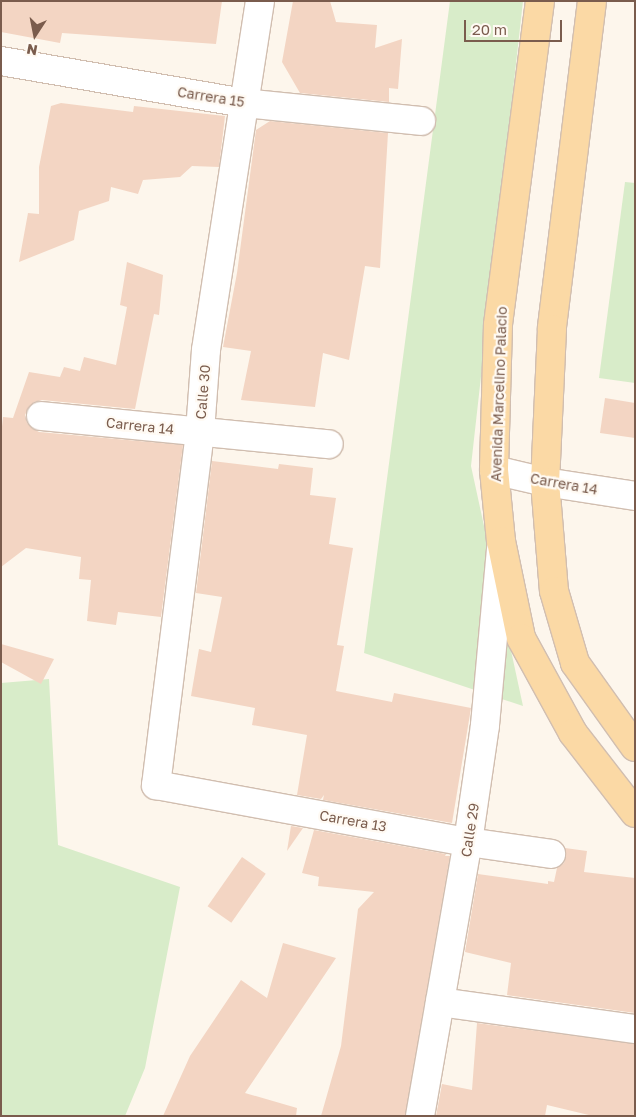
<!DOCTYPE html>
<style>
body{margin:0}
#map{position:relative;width:636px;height:1117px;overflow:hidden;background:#fdf6ec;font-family:"Golos Text",sans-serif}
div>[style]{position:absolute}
.green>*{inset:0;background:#d8ecc9}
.building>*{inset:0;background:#f3d5c3;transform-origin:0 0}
.roads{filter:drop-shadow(1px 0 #d1beb0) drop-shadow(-1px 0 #d1beb0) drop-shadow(0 1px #d1beb0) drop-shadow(0 -1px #d1beb0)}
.minor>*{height:28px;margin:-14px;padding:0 14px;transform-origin:14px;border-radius:14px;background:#fff}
.major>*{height:28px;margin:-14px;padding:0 14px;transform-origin:14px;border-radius:14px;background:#fbd9a5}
span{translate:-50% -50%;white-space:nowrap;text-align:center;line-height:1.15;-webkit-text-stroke:4.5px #fffaf3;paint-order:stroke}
.street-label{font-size:14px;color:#7a5c4d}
.frame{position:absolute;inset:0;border:2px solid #7a5c4d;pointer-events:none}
.north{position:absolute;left:10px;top:10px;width:50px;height:50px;-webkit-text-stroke:4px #fffaf3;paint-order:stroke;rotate:191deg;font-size:14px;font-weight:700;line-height:20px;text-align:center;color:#7a5c4d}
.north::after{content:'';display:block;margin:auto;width:18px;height:22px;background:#7a5c4d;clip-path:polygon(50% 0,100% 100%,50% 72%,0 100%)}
.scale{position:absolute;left:464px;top:20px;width:98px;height:22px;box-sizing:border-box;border:2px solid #7a5c4d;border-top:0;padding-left:6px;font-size:15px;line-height:18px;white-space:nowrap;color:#7a5c4d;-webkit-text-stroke:4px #fffaf3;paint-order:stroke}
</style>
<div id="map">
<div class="green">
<i style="clip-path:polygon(450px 1px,523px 1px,471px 466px,523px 706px,364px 653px)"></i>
<i style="clip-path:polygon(625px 182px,635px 183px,635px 383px,599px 378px)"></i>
<i style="clip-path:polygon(49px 679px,58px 845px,180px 887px,145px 1068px,125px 1116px,1px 1116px,1px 683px)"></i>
</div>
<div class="building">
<i style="clip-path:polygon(1px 1px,222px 1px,216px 44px,62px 33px,60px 43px,1px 32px)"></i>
<i style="clip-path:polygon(293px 1px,330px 1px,336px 22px,377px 25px,375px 48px,402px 39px,398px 89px,389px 88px,389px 102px,300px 93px,282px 62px)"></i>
<i style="clip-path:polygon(61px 103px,133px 112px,134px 106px,225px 116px,219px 167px,192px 166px,180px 177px,143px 180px,138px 194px,111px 187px,109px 201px,79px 211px,74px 240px,19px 262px,28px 213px,39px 214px,39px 167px,51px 106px)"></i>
<i style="clip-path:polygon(270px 121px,388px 133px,380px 268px,365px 266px,349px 360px,323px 353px,315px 407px,241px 400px,251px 351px,223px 347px,237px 273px,256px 130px)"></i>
<i style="clip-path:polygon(127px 262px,163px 275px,159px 315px,154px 314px,135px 409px,42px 400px,34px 402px,29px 407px,25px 415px,27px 423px,32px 428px,39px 432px,183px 445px,161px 617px,118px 612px,116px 625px,87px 621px,91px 580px,79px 579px,81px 557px,26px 548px,1px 567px,1px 436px,3px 417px,13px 418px,29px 372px,60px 377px,64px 367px,80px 371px,84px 357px,116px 365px,127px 307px,120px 305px)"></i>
<i style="clip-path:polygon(605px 398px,635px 403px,635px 438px,600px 433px)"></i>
<i style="clip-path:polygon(212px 461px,278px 469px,279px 464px,313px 468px,310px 495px,336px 498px,329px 544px,353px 548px,337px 645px,344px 646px,336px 691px,392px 702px,394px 693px,471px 708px,452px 823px,323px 800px,324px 795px,321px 799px,297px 795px,307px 735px,252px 725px,255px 708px,191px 696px,199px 649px,211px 652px,222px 597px,196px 593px)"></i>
<i style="clip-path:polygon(1px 644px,54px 659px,41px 684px,1px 662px)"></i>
<i style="clip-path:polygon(291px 826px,303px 828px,287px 851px)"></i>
<i style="clip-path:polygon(314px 830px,446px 854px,445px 856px,450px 856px,405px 1116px,321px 1116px,341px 1046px,358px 909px,374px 892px,318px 886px,319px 877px,302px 873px)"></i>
<i style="clip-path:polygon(565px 848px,587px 851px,584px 872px,635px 878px,635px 1013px,507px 995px,511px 963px,465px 952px,478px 874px,548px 884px,548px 881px,554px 882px,557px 868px,564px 863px,566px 856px)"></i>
<i style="left:242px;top:857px;width:29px;height:60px;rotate:35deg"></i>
<i style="clip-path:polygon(283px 943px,336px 958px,245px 1093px,297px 1108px,296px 1116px,163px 1116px,190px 1056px,241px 980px,267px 998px)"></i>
<i style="clip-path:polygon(477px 1023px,635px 1044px,635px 1116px,593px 1116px,547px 1105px,545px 1116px,436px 1116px,442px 1084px,472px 1090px)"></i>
</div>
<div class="roads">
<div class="minor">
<i style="left:260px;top:1px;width:353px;rotate:98.8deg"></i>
<i style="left:206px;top:350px;width:82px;rotate:94.2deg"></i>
<i style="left:200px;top:432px;width:356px;rotate:97.1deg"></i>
<i style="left:156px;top:785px;width:317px;rotate:10.4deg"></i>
<i style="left:468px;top:842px;width:84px;rotate:8.2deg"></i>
<i style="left:1px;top:61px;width:247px;rotate:9.8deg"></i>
<i style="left:244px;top:103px;width:178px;rotate:5.8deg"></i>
<i style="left:41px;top:416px;width:289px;rotate:5.6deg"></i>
<i style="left:494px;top:470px;width:52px;rotate:13.2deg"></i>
<i style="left:545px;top:482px;width:91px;rotate:8.8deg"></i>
<i style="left:440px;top:1002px;width:197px;rotate:7.9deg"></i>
<i style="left:420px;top:1116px;width:278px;rotate:-80.1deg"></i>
<i style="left:468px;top:842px;width:118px;rotate:-81.7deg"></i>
<i style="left:485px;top:725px;width:176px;rotate:-84.8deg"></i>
</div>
<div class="major">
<i style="left:540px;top:1px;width:327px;rotate:97.4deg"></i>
<i style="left:498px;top:325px;width:145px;rotate:91.6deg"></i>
<i style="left:494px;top:470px;width:71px;rotate:84.4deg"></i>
<i style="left:501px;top:541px;width:99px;rotate:78.3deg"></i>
<i style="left:521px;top:638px;width:108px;rotate:61.3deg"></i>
<i style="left:573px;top:733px;width:101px;rotate:52.2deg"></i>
<i style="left:592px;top:1px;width:330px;rotate:97deg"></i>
<i style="left:552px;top:329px;width:153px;rotate:92.6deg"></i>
<i style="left:545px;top:482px;width:109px;rotate:85.3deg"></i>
<i style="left:554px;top:591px;width:75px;rotate:73.7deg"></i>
<i style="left:575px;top:663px;width:103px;rotate:54.5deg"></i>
</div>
</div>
<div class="street-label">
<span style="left:211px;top:97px;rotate:9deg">Carrera 15</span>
<span style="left:203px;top:392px;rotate:-85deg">Calle 30</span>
<span style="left:499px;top:394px;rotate:-88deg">Avenida Marcelino Palacio</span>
<span style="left:140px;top:426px;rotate:6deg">Carrera 14</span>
<span style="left:564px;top:484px;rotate:10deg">Carrera 14</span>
<span style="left:353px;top:821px;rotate:10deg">Carrera 13</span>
<span style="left:470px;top:830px;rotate:-81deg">Calle 29</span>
</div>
<div class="frame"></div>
<div class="north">N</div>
<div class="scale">20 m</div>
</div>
